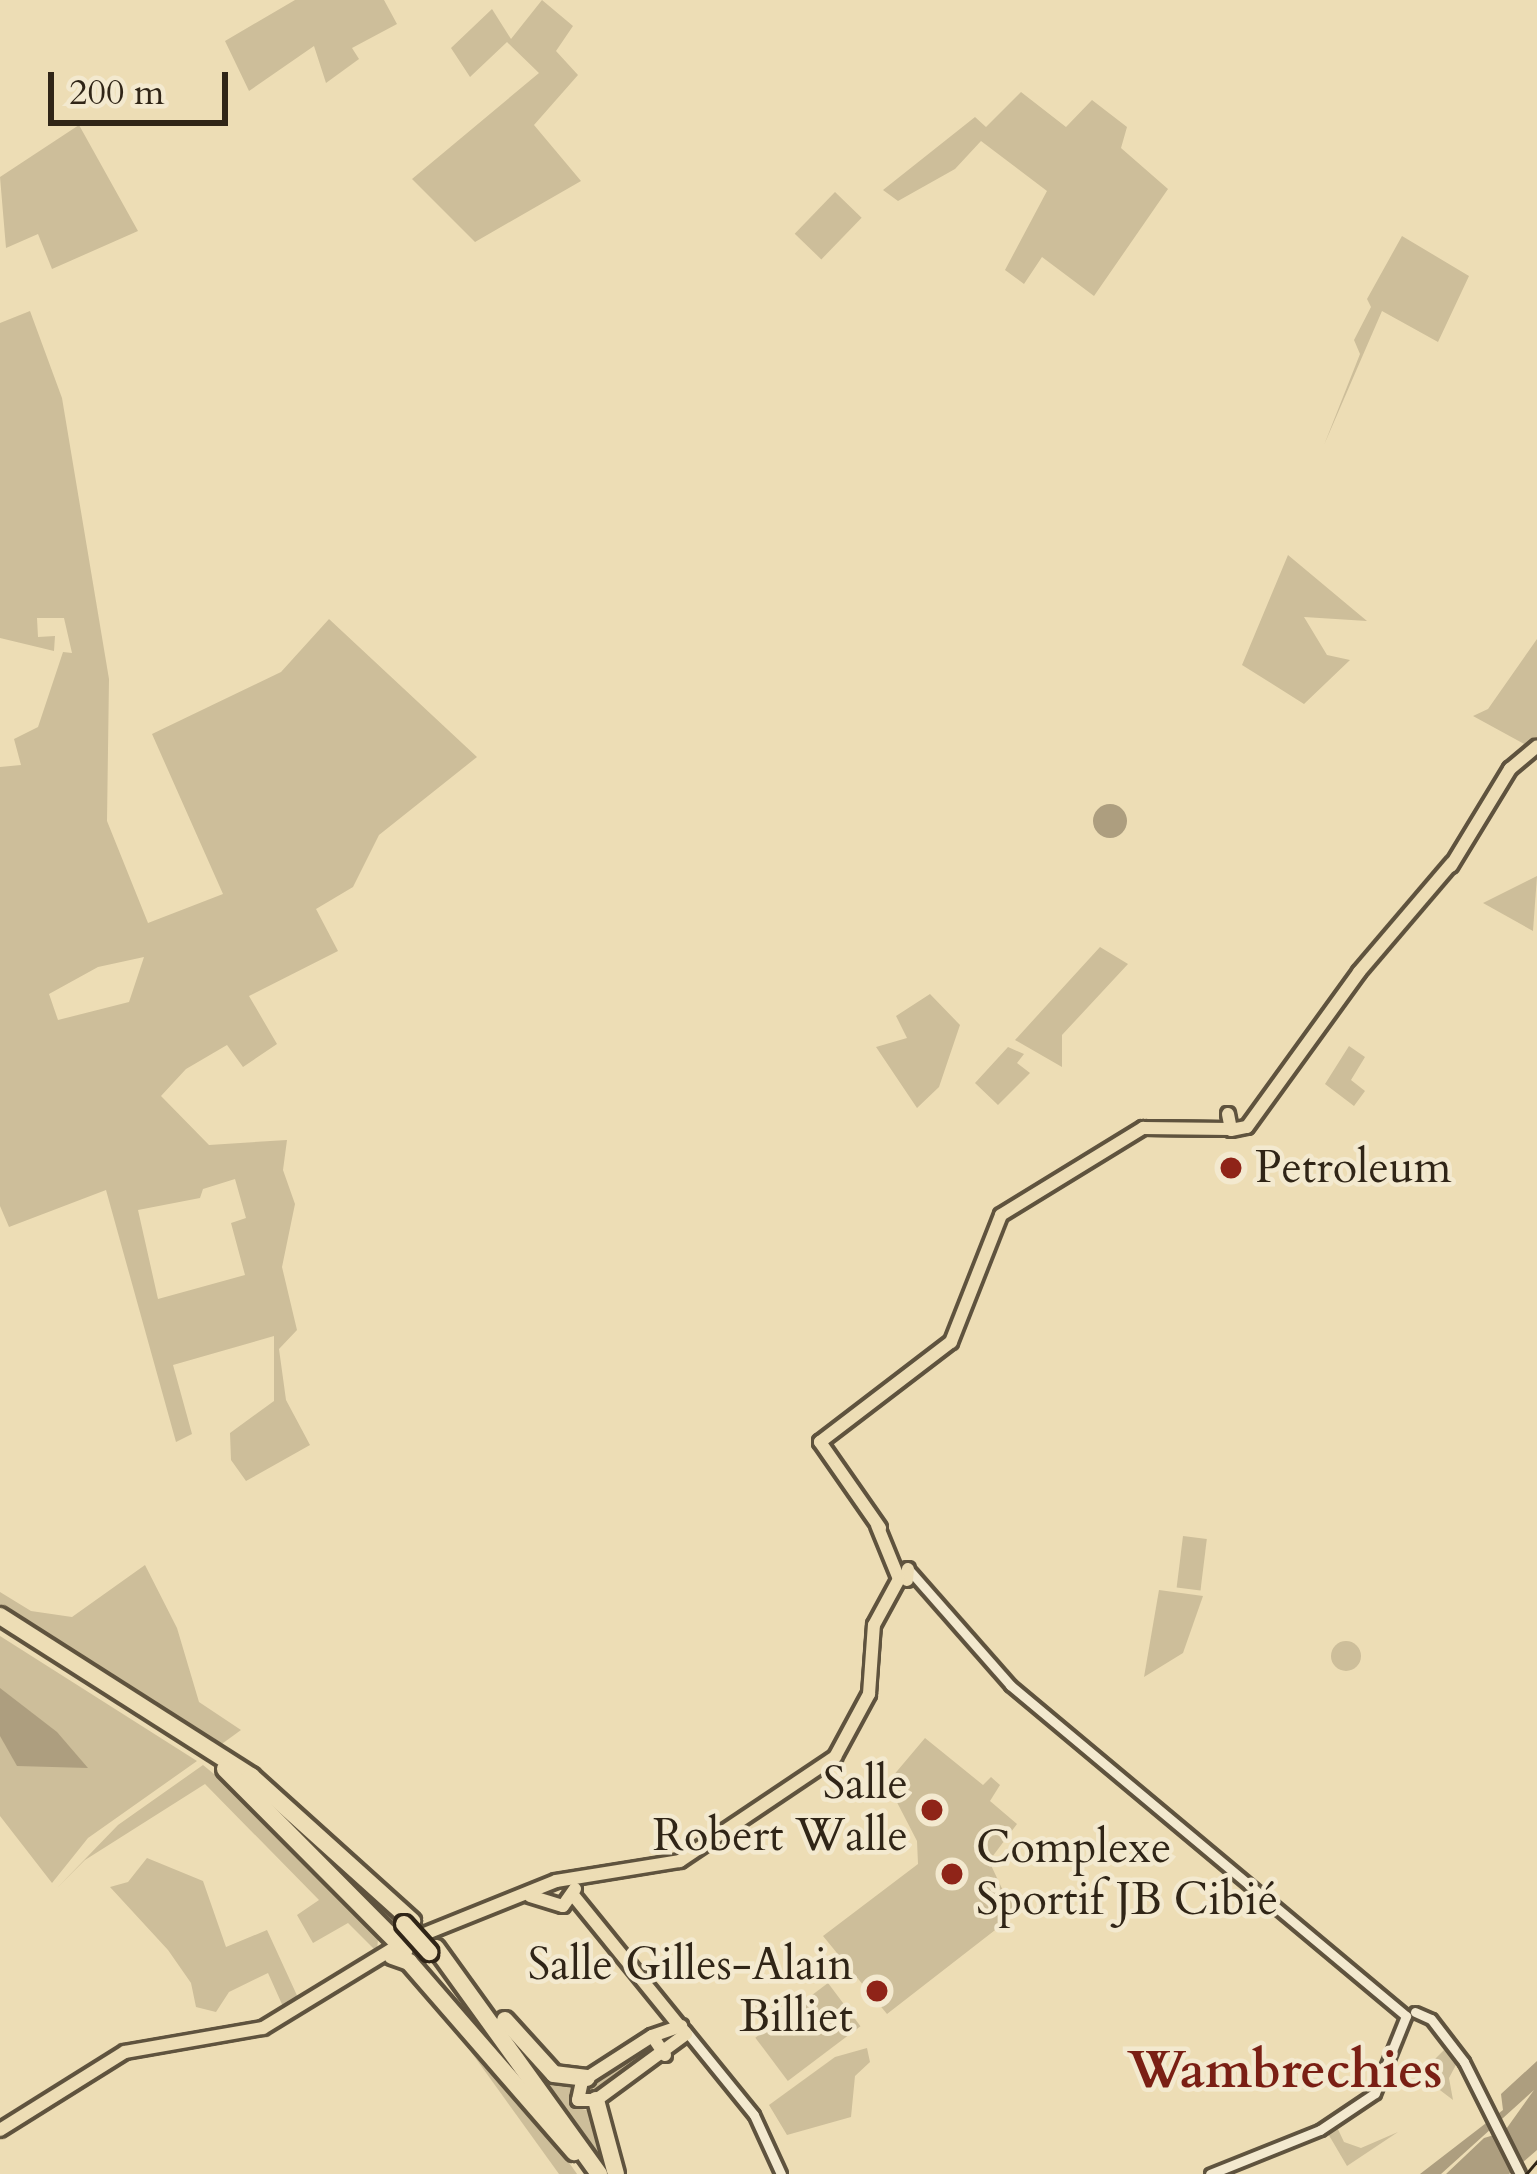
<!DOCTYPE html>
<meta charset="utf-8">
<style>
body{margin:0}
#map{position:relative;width:1537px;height:2174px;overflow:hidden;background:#edddb5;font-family:Cardo,serif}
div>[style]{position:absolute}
.green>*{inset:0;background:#cdbe9a;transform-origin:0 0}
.round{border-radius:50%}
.water>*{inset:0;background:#ad9e7f}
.roads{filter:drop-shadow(3px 0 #5f533e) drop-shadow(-3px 0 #5f533e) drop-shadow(0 3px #5f533e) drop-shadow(0 -3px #5f533e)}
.minor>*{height:9px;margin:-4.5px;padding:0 4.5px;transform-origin:4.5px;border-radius:4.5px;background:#f3e9cf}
.major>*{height:12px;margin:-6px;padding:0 6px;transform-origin:6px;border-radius:6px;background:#edddb5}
.highway>*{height:16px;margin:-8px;padding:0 8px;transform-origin:8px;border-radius:8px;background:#edddb5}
.tram>*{height:3px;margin:-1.5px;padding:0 1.5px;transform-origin:1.5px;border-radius:1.5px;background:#302517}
.bridges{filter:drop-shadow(3px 0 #302517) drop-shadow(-3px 0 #302517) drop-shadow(0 3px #302517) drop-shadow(0 -3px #302517)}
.highway-bridge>*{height:16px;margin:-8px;padding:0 8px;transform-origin:8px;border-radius:8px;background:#edddb5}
.dots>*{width:33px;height:33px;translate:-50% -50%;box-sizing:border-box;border:6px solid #f3e9cf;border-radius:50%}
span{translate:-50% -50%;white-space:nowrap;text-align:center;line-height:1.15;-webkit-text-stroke:9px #f3e9cf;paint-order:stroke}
.poi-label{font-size:45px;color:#302517}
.left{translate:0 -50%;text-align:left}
.right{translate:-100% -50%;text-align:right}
.quarter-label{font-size:51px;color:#7a1f14;font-weight:700}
.scale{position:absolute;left:48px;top:72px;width:180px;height:54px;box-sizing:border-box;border:6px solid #302517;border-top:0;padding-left:15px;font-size:36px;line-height:42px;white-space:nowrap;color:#302517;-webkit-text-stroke:9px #f3e9cf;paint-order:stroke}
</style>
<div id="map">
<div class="green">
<i style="clip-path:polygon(295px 0,384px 0,397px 24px,352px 48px,359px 59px,326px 83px,314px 46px,249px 91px,225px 41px)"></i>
<i style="clip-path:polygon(542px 0,573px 26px,556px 51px,578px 75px,534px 125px,581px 181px,475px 242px,412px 179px,539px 73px,507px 42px,470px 77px,451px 48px,492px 9px,511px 39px)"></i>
<i style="clip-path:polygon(1021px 92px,1066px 127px,1092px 100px,1127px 127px,1121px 148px,1168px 189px,1094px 296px,1042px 257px,1024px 284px,1005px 270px,1047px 191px,981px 141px,955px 169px,898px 201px,883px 190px,975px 117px,986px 127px)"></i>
<i style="clip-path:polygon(79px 125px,138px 231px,52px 269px,38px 234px,6px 248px,0 177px)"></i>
<i style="left:835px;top:192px;width:37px;height:58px;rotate:44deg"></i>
<i style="clip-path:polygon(1402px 236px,1469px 276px,1438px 342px,1382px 311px,1324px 445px,1360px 354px,1354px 340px,1371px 307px,1367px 299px)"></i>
<i style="clip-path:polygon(evenodd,30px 311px,62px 398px,109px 679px,107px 821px,148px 923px,223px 894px,152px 734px,281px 672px,329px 619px,477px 757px,379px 835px,353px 887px,316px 909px,338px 951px,249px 996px,277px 1044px,243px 1067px,227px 1045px,186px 1069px,161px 1096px,209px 1145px,287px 1140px,283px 1170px,295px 1204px,282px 1267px,297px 1330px,279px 1349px,286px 1400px,310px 1445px,246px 1481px,231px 1460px,230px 1433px,274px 1401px,274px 1336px,173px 1365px,192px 1434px,176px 1442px,106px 1190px,9px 1227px,0 1206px,0 767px,21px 765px,14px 739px,38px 727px,63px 652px,72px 653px,64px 618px,37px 618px,38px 637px,55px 636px,54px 651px,0 638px,0 323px,30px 311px,144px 957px,129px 1002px,58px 1020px,49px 994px,98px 967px,144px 957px,30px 311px,235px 1179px,246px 1218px,231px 1223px,245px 1275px,158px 1299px,138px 1210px,200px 1198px,203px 1189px,235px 1179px)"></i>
<i style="clip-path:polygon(1288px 555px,1367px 621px,1304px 617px,1327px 655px,1350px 660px,1304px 704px,1242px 665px)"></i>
<i style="clip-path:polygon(1537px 639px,1537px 738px,1526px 745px,1473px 716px,1488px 709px)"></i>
<i style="clip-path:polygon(1537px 876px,1533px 931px,1483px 903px)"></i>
<i style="clip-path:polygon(1100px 947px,1128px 964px,1062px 1035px,1062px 1067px,1015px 1040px)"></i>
<i style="clip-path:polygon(930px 994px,960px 1025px,939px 1087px,917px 1108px,876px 1047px,907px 1038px,896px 1016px)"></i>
<i style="clip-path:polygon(1349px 1046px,1365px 1057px,1351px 1080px,1365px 1091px,1354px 1106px,1325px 1084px)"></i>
<i style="clip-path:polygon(1008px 1047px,1024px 1054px,1017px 1063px,1030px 1073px,998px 1105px,975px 1083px)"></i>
<i style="left:1183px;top:1536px;width:24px;height:52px;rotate:7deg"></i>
<i style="clip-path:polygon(145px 1565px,177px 1628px,199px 1702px,241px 1730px,219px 1746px,0 1609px,0 1592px,31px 1611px,72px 1617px)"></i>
<i style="clip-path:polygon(1159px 1590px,1203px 1596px,1183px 1653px,1144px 1677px)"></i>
<i style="clip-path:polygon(0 1636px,197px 1761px,88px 1838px,52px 1883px,0 1816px)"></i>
<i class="round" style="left:1331px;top:1641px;width:30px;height:30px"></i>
<i style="clip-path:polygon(925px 1738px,983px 1785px,991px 1777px,1000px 1785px,990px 1801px,1017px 1824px,989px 1861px,1006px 1897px,1015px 1891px,1026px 1906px,887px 2014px,823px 1936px,918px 1864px,917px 1841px,887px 1783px)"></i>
<i style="clip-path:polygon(203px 1765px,280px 1828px,378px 1939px,377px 1952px,348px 1923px,313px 1943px,297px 1915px,319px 1900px,205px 1784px,85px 1860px,57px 1888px,118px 1825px)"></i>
<i style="clip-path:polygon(147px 1858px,203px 1881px,226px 1947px,267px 1930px,300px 2002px,285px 2011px,268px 1973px,229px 1992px,216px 2012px,196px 2007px,191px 1983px,168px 1950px,110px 1887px,128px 1882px)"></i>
<i style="left:828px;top:1983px;width:54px;height:91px;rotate:53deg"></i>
<i style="clip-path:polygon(443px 2013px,549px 2134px,577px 2174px,559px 2174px)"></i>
<i style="left:648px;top:2042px;width:17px;height:82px;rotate:54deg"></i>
<i style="clip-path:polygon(867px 2048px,870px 2062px,855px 2076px,851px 2117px,787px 2135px,769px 2105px,835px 2057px)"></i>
<i style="clip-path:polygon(1444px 2050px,1457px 2063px,1449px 2078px,1453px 2100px,1428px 2081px,1425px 2069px)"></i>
<i style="clip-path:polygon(527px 2055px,570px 2085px,577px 2108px,591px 2111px,612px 2174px)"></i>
<i style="clip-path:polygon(1336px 2125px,1344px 2142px,1361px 2148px,1398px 2132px,1347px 2166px,1327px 2132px)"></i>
</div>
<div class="water">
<i class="round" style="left:1093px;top:804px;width:34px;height:34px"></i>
<i style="clip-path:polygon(0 1688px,57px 1732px,88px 1768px,17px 1766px,0 1736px)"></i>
<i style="clip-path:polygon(1537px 2061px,1537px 2150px,1509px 2174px,1446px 2174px,1484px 2138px,1504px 2132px,1534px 2090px,1441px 2174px,1420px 2174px,1503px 2110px,1501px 2094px)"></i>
</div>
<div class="roads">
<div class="minor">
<i style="left:910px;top:1571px;width:152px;rotate:48.7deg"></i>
<i style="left:1010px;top:1685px;width:516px;rotate:39.89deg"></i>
<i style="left:1415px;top:2012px;width:17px;rotate:24deg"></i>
<i style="left:1431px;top:2019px;width:54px;rotate:52.5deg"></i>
<i style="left:1464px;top:2062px;width:125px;rotate:63.4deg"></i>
<i style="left:685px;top:2030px;width:109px;rotate:50.9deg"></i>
<i style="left:754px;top:2115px;width:65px;rotate:65.4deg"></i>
<i style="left:1210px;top:2174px;width:118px;rotate:-21.8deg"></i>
<i style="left:1320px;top:2130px;width:66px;rotate:-33.9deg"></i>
<i style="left:1375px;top:2093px;width:83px;rotate:-68.1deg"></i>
</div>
<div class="major">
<i style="left:1451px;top:866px;width:114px;rotate:-58.7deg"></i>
<i style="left:1510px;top:769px;width:35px;rotate:-40deg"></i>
<i style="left:1228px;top:1114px;width:16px;rotate:79deg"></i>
<i style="left:1231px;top:1130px;width:16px;rotate:-11deg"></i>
<i style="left:1247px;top:1127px;width:191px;rotate:-54.1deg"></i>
<i style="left:1359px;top:972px;width:143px;rotate:-49.5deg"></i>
<i style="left:880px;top:1528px;width:105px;rotate:-124.9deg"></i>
<i style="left:820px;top:1442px;width:165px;rotate:-37.4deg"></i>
<i style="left:951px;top:1342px;width:136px;rotate:-68.5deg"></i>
<i style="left:1001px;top:1215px;width:167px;rotate:-31.5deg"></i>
<i style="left:1143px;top:1128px;width:87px;rotate:0.7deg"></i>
<i style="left:907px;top:1580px;width:11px;rotate:-85deg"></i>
<i style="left:573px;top:1895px;width:179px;rotate:50.9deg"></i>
<i style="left:686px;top:2034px;width:112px;rotate:143.7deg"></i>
<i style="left:596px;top:2100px;width:18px;rotate:180deg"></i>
<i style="left:578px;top:2100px;width:19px;rotate:-78deg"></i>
<i style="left:582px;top:2081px;width:83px;rotate:-32.7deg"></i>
<i style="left:530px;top:1896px;width:34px;rotate:17deg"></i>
<i style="left:563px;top:1906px;width:21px;rotate:-55deg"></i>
<i style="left:412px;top:1939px;width:155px;rotate:-21.9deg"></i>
<i style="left:556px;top:1881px;width:126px;rotate:-9.2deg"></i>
<i style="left:680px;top:1861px;width:187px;rotate:-33.9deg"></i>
<i style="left:835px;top:1757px;width:72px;rotate:-61.6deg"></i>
<i style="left:869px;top:1694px;width:69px;rotate:-85.9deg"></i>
<i style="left:874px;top:1625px;width:52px;rotate:-61.5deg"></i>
<i style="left:899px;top:1579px;width:58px;rotate:-112.2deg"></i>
<i style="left:665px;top:2055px;width:23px;rotate:-124deg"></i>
<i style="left:652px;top:2036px;width:31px;rotate:-19deg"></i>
<i style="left:0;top:2130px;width:147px;rotate:-32deg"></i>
<i style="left:125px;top:2052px;width:140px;rotate:-9.9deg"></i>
<i style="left:263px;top:2028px;width:153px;rotate:-31.4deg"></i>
</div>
<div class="highway">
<i style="left:0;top:1616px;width:298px;rotate:32.5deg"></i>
<i style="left:251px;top:1776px;width:217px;rotate:42deg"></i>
<i style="left:225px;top:1769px;width:255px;rotate:45.2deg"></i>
<i style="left:436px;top:1948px;width:279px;rotate:54.2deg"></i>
<i style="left:392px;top:1956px;width:18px;rotate:19deg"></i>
<i style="left:409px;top:1962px;width:252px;rotate:49deg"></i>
<i style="left:505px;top:2020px;width:73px;rotate:47.8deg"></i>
<i style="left:554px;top:2074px;width:33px;rotate:7deg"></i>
<i style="left:596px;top:2100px;width:77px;rotate:74.9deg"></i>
</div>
</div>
<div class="tram">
<i style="left:1526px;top:2174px;width:17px;rotate:-50deg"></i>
</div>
<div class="bridges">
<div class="highway-bridge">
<i style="left:404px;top:1924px;width:38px;rotate:48deg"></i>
</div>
</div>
<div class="dots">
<i style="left:1231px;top:1168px;background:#8f2418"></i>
<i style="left:932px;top:1810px;background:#8f2418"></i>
<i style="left:952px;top:1874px;background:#8f2418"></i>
<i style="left:877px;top:1991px;background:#8f2418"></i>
</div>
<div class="poi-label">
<span class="left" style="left:1255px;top:1168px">Petroleum</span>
<span class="right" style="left:908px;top:1810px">Salle<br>Robert Walle</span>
<span class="left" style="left:976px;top:1874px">Complexe<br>Sportif JB Cibié</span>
<span class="right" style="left:853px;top:1991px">Salle Gilles-Alain<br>Billiet</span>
</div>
<div class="quarter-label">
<span style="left:1285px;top:2071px">Wambrechies</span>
</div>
<div class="scale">200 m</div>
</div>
